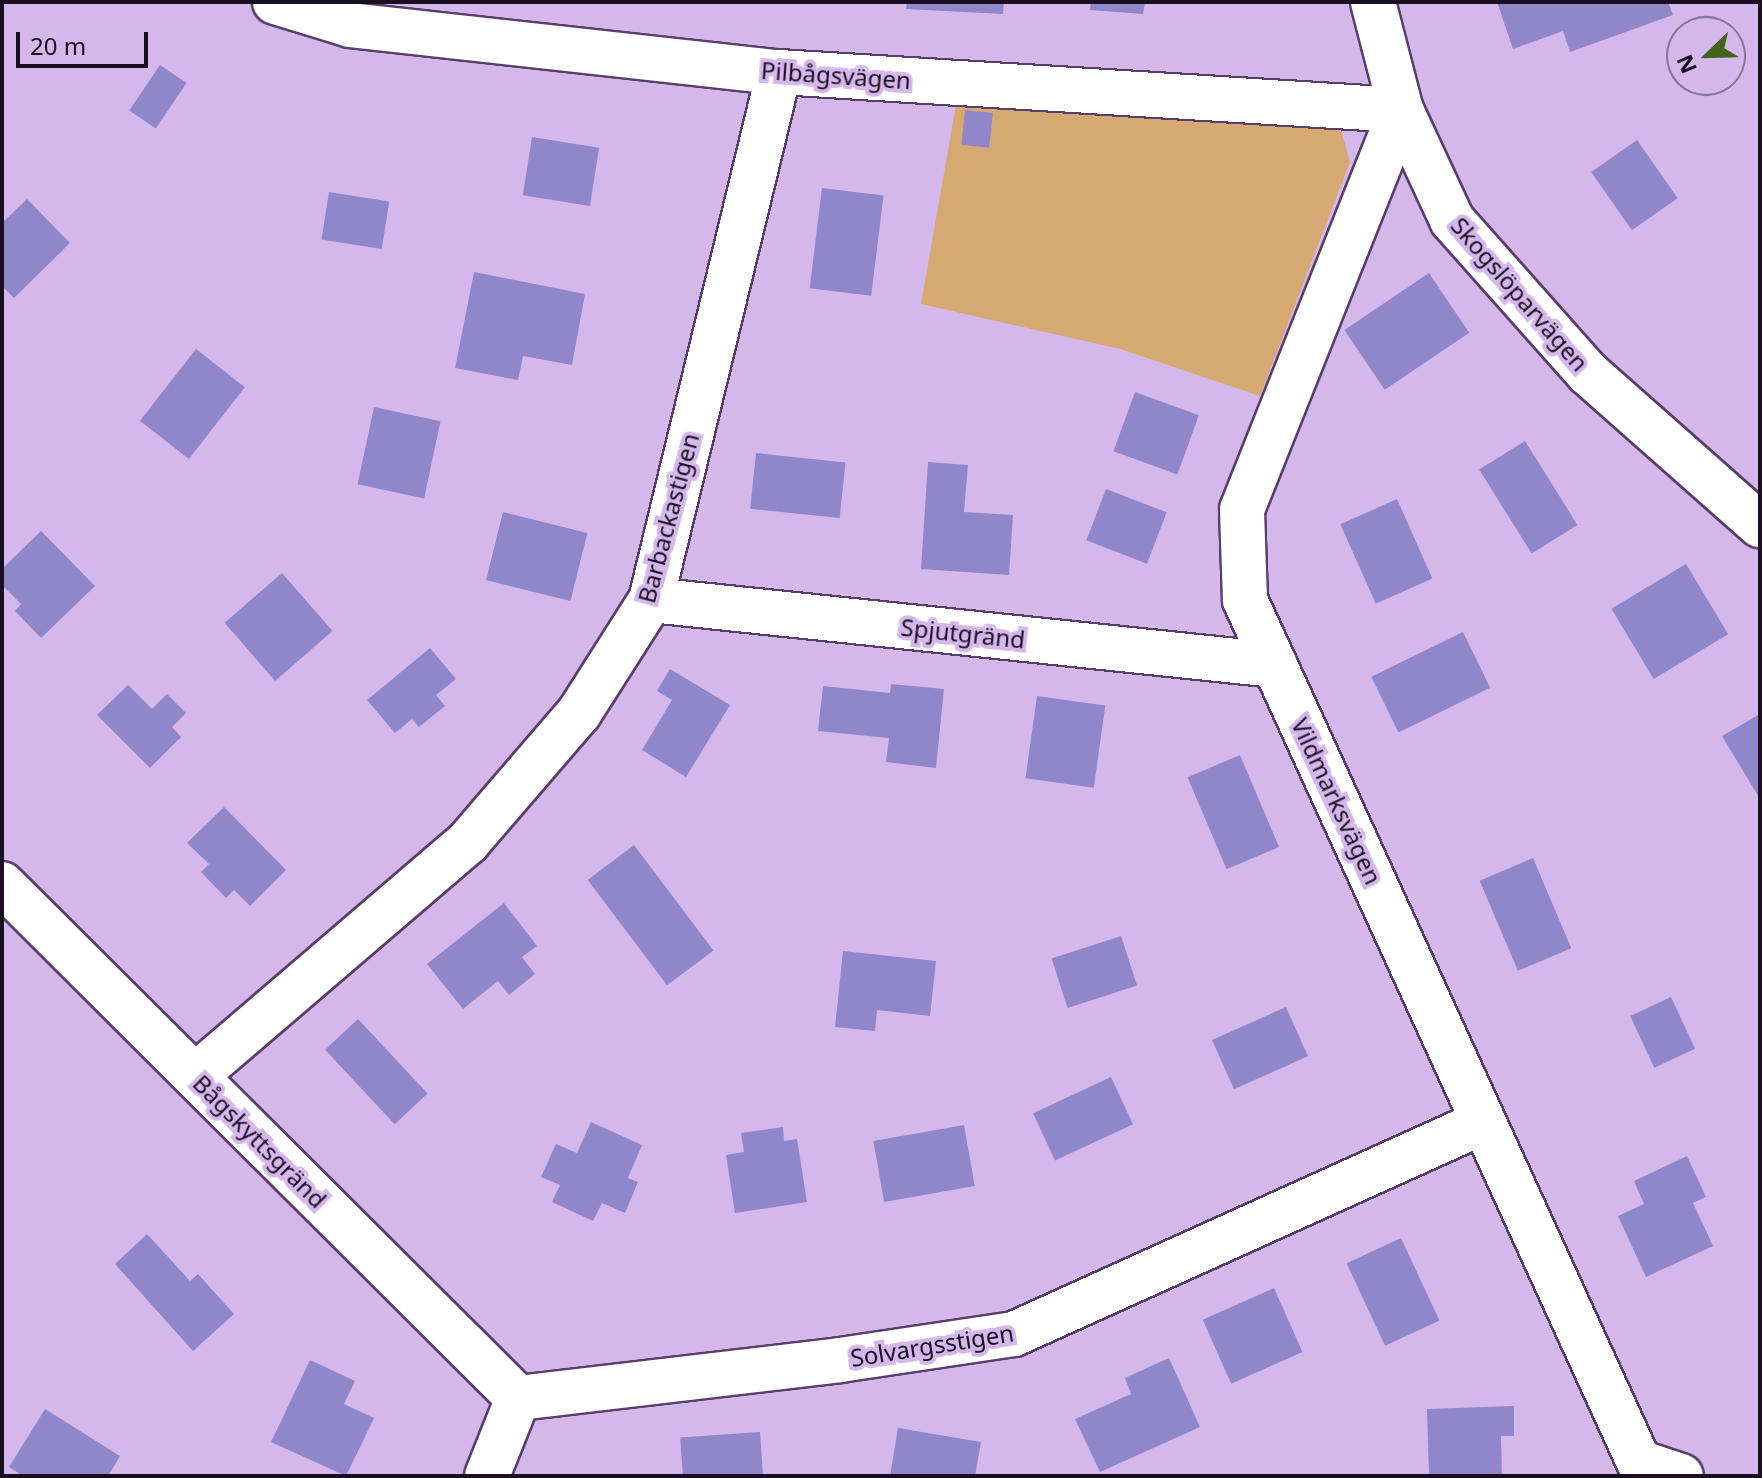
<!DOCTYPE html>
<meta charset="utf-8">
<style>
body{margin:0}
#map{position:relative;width:1762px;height:1478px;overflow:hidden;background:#d5b8eb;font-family:"Noto Sans",sans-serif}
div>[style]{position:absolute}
.green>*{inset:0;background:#d7a972}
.building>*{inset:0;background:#9086ca;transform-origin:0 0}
.roads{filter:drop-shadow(2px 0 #583e6a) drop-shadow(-2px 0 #583e6a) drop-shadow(0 2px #583e6a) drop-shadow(0 -2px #583e6a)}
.street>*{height:44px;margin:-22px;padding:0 22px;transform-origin:22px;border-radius:22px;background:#fff}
span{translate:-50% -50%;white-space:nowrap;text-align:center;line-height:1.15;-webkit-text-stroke:8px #d5b8eb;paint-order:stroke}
.street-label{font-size:24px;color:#190f21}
.frame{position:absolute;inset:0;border:4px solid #190f21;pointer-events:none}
.north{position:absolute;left:1666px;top:16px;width:80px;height:80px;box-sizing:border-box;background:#d5b8eb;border:2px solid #8a749a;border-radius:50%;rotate:247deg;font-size:22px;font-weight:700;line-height:32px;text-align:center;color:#190f21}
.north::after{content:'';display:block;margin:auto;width:28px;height:36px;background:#436318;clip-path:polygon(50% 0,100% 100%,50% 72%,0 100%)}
.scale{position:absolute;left:16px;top:32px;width:132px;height:36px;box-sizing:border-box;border:4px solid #190f21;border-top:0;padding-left:10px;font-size:24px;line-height:28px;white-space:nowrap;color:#190f21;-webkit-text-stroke:6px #d5b8eb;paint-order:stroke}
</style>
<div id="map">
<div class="green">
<i style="clip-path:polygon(957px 99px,1341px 129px,1350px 162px,1260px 396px,1120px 349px,921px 304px)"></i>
</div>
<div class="building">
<i style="clip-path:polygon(907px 2px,1004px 2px,1003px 14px,906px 9px)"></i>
<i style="clip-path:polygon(1091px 2px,1145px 2px,1143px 14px,1090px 10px)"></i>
<i style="clip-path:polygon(1497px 2px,1668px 2px,1673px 15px,1570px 52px,1563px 31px,1513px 49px)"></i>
<i style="left:160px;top:65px;width:32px;height:55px;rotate:34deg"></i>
<i style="left:965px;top:110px;width:28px;height:35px;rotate:6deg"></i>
<i style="left:532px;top:137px;width:68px;height:59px;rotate:9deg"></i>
<i style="left:1637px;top:140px;width:71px;height:56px;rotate:55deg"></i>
<i style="left:822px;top:188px;width:62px;height:101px;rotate:7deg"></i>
<i style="left:329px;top:192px;width:61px;height:48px;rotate:9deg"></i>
<i style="clip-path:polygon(27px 199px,70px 243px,14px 298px,2px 286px,2px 223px)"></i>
<i style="clip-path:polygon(474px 272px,585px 294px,572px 365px,523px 356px,518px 380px,455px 368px)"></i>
<i style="left:1429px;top:273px;width:72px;height:102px;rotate:56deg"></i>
<i style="left:196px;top:349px;width:62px;height:91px;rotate:38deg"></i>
<i style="left:1135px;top:392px;width:68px;height:63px;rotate:20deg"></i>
<i style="left:374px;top:407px;width:68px;height:79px;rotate:12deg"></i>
<i style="left:1525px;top:441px;width:99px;height:54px;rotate:58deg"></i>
<i style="left:756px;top:453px;width:90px;height:56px;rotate:6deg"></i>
<i style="clip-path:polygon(928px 462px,968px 465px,964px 512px,1013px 515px,1009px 575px,921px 569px)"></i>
<i style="left:1106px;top:489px;width:65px;height:55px;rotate:21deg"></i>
<i style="left:1397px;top:499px;width:87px;height:62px;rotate:66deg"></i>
<i style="left:503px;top:512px;width:87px;height:70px;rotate:14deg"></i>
<i style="clip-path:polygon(41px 531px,95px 586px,41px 638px,15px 611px,21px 604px,2px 585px,2px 569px)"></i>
<i style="left:1686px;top:564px;width:82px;height:87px;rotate:59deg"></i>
<i style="left:282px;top:573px;width:77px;height:76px;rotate:49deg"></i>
<i style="left:1463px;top:632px;width:62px;height:102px;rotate:64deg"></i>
<i style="clip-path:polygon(430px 648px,456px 679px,436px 695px,445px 706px,419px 727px,412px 719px,395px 733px,367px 700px)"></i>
<i style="clip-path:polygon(670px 669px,730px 705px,686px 777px,642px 750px,672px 700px,657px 691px)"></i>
<i style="clip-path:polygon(891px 684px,944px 689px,936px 768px,886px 762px,889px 738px,818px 731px,823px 686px,890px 693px)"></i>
<i style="clip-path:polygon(128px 685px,152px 709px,167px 694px,186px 713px,172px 727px,181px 737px,150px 768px,97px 715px)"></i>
<i style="left:1037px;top:696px;width:69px;height:83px;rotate:8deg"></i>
<i style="clip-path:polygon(1760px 714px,1760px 799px,1722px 736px)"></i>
<i style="left:1240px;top:755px;width:100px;height:57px;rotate:67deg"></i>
<i style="clip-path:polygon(224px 807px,286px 870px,250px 906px,234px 890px,226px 898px,201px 872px,209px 864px,187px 843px)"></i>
<i style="left:634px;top:845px;width:132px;height:58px;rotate:53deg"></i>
<i style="left:1533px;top:858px;width:98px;height:58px;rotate:67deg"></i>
<i style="clip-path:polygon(504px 903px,537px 946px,522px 957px,535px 974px,509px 995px,498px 981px,463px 1009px,427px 964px)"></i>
<i style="left:1121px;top:936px;width:52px;height:73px;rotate:72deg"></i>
<i style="clip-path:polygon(843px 951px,936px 961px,930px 1016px,877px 1010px,875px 1031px,835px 1027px)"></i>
<i style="left:1671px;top:997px;width:57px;height:45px;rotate:65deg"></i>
<i style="left:1286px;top:1007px;width:54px;height:81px;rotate:66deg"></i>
<i style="left:358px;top:1019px;width:102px;height:45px;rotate:47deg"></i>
<i style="left:1111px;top:1077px;width:52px;height:86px;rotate:65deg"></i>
<i style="clip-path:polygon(591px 1122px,642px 1145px,628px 1178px,638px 1182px,625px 1213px,602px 1203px,593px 1221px,552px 1202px,560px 1185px,541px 1177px,556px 1144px,577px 1153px)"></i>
<i style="left:964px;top:1125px;width:62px;height:92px;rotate:80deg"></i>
<i style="clip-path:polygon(783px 1127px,784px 1141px,797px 1139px,807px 1202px,735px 1213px,726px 1155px,744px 1152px,741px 1133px)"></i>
<i style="clip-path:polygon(1687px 1156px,1706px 1197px,1693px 1203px,1713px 1246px,1646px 1277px,1618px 1216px,1644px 1204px,1634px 1181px)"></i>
<i style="clip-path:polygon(147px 1234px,190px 1281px,198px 1274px,234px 1314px,193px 1351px,115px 1264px)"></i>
<i style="left:1401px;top:1238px;width:91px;height:60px;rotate:65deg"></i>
<i style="left:1274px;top:1288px;width:70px;height:78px;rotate:66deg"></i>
<i style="clip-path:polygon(1169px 1358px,1200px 1427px,1100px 1472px,1075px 1419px,1131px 1394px,1125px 1378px)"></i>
<i style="clip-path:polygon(310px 1360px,355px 1381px,344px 1404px,374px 1418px,346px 1476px,271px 1442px)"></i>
<i style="clip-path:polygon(1514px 1406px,1514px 1436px,1501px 1436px,1502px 1476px,1429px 1476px,1427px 1409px)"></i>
<i style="clip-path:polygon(45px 1409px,120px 1456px,108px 1476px,23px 1476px,9px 1467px)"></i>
<i style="clip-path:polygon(898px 1428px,981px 1442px,975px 1476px,890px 1476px)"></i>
<i style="left:760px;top:1432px;width:44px;height:80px;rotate:86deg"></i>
</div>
<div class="roads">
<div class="street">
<i style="left:275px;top:2px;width:78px;rotate:17deg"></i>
<i style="left:350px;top:25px;width:432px;rotate:6.3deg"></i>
<i style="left:779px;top:72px;width:623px;rotate:3.5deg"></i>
<i style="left:1401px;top:110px;width:430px;rotate:111.7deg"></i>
<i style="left:1242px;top:510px;width:90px;rotate:88.1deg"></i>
<i style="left:1245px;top:600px;width:948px;rotate:65.44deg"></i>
<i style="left:1373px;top:2px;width:112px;rotate:75.5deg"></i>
<i style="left:1401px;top:110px;width:121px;rotate:65.1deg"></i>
<i style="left:1452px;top:220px;width:205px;rotate:48.4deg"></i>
<i style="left:1588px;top:373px;width:230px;rotate:41.5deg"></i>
<i style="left:651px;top:600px;width:627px;rotate:5.95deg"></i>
<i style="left:2px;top:884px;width:728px;rotate:44.89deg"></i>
<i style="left:195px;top:1076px;width:360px;rotate:-40.6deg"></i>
<i style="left:468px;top:842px;width:170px;rotate:-49.3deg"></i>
<i style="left:579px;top:713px;width:134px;rotate:-57.5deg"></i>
<i style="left:651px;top:600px;width:543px;rotate:-76.37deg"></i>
<i style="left:518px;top:1398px;width:324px;rotate:-6.7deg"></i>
<i style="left:840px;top:1360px;width:176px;rotate:-8.5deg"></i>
<i style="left:1014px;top:1334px;width:515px;rotate:-24.32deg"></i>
<i style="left:1639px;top:1462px;width:44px;rotate:18.4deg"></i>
<i style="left:487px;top:1476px;width:84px;rotate:-68.3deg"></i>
</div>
</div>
<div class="street-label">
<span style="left:836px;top:75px;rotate:4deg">Pilbågsvägen</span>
<span style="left:1520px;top:294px;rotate:49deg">Skogslöparvägen</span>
<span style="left:668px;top:518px;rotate:-75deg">Barbackastigen</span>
<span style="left:963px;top:633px;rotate:6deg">Spjutgränd</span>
<span style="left:1337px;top:801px;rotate:65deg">Vildmarksvägen</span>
<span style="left:260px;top:1141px;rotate:45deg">Bågskyttsgränd</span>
<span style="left:932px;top:1345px;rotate:-9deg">Solvargsstigen</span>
</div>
<div class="frame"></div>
<div class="north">N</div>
<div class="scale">20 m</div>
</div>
